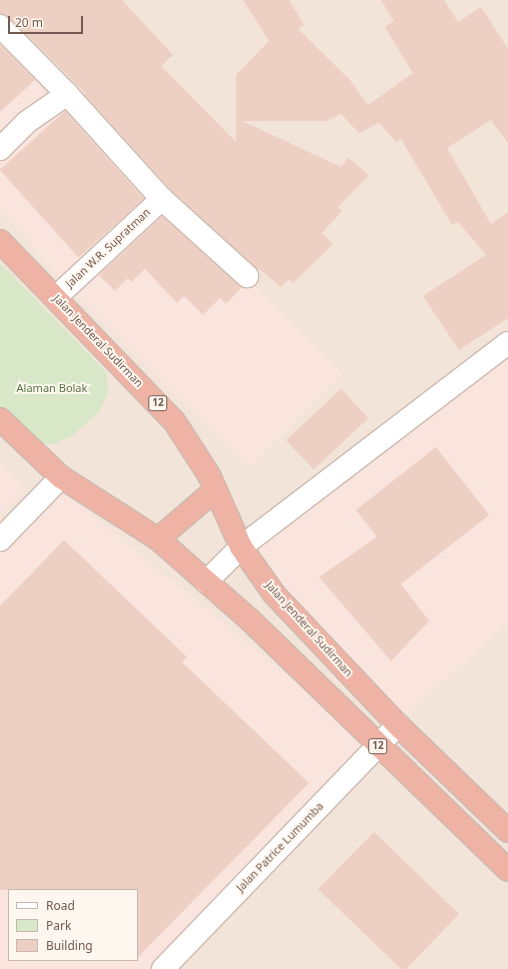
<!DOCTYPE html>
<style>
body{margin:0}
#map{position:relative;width:508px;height:969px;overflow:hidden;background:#fbf2e9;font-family:"Noto Sans",sans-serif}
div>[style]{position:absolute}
.residential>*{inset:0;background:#f2e4d8}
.commercial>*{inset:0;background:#fae4de;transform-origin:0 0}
.green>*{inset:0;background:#d7e7c8}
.building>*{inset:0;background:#edd0c3;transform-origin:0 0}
.roads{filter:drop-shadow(1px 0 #ccbab0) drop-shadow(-1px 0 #ccbab0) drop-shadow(0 1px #ccbab0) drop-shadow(0 -1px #ccbab0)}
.street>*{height:22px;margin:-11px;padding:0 11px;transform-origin:11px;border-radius:11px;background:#fff}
.secondary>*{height:22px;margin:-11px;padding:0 11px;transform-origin:11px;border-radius:11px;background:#fff}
.highway>*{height:22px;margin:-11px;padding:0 11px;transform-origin:11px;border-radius:11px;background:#efb3a6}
span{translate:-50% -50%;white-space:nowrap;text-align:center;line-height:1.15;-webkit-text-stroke:4px #fdf7ef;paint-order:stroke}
.shield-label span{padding:1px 3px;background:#fdf7ef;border:1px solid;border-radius:3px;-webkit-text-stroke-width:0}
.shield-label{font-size:10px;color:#73594f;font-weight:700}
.street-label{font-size:11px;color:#73594f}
.park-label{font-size:11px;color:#5a7848}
.legend{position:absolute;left:8px;top:889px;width:130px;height:72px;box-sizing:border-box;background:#fdf7ef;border:1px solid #c6b8af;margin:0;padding:5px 7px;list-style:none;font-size:12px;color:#73594f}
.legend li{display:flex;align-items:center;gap:8px;height:20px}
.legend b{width:20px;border:1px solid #c6b8af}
.scale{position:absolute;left:8px;top:16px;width:75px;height:18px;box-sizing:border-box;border:2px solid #73594f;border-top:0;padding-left:5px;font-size:12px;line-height:14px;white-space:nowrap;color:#73594f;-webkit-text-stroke:3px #fdf7ef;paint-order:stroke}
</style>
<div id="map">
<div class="residential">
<i style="clip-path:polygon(evenodd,0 0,508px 0,508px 969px,0 969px,0 0,9px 890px,137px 890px,137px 960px,9px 960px,9px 890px)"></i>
</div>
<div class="commercial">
<i style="clip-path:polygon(0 21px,60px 85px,0 140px)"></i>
<i style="clip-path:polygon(70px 100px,161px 191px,63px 280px,0 210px,0 160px)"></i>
<i style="left:170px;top:201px;width:245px;height:133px;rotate:45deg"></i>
<i style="clip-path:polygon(508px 355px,508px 622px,404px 718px,292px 603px,255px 546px)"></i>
<i style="clip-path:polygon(0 464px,26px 490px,0 515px)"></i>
<i style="clip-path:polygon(evenodd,60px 489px,370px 743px,155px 969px,0 969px,0 551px,60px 489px,9px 890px,137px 890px,137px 960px,9px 960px,9px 890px)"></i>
</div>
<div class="green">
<i style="clip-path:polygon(0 263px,107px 373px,108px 394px,98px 413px,72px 436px,53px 444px,34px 443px,0 408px)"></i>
</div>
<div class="building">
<i style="clip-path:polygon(0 0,122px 0,173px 55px,161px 66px,236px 142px,236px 75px,269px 41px,243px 0,289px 0,304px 25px,298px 29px,350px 80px,368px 105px,413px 73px,385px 27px,394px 21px,381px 0,444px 0,458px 22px,481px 7px,508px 49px,508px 143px,491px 120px,447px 148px,491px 224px,508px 212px,508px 318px,459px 350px,423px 296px,486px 255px,458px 222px,452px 225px,401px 139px,396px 142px,379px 123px,359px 133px,341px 114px,326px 121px,242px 121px,341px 167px,348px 158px,369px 175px,338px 207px,342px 211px,322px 233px,333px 244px,293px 283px,289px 279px,281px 287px,259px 269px,258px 270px,171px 190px,84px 94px,85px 93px,9px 17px,0 14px)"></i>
<i style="clip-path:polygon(0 44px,35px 80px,0 112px)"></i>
<i style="left:65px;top:111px;width:118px;height:88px;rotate:48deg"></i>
<i style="clip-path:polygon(162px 216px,242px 287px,226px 304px,220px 298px,203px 315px,184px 296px,177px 303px,145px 269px,131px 282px,128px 278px,115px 291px,99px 275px)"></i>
<i style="left:341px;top:389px;width:40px;height:75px;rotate:47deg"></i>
<i style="clip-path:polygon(436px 447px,489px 515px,401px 584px,429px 621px,391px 661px,319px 577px,377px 537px,356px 510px)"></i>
<i style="clip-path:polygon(64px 540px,187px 657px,182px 662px,309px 783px,137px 958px,137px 890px,0 890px,0 606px)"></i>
<i style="clip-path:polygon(374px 832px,459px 914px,406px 969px,401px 969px,318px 889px)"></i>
</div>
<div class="roads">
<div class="street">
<i style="left:0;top:26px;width:95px;rotate:45.4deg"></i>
<i style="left:67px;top:94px;width:142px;rotate:47.9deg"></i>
<i style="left:162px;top:199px;width:115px;rotate:42.2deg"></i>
<i style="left:0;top:149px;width:38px;rotate:-45deg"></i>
<i style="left:27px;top:122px;width:49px;rotate:-35deg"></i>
<i style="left:55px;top:298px;width:146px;rotate:-42.8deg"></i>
<i style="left:0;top:540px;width:88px;rotate:-45.9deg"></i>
<i style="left:206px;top:582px;width:49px;rotate:-45deg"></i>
<i style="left:241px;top:547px;width:336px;rotate:-37.4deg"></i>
</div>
<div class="secondary">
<i style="left:163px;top:969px;width:339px;rotate:-46.1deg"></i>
</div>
<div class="highway">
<i style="left:0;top:241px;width:250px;rotate:46deg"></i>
<i style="left:174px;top:421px;width:64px;rotate:57.1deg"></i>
<i style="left:209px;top:475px;width:79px;rotate:66deg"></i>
<i style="left:241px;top:547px;width:57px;rotate:54.9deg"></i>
<i style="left:274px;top:594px;width:180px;rotate:46.6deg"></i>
<i style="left:398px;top:725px;width:153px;rotate:43.9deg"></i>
<i style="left:0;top:419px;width:84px;rotate:43.6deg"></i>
<i style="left:61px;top:477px;width:115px;rotate:32.6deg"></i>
<i style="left:158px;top:539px;width:123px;rotate:41.4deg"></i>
<i style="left:250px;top:620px;width:359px;rotate:44.1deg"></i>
<i style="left:158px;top:539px;width:75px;rotate:-40.7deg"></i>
</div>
</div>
<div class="shield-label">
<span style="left:158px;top:403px">12</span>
<span style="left:378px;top:746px">12</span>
</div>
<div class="street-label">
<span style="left:108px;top:248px;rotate:-43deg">Jalan W.R. Supratman</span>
<span style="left:98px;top:341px;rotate:46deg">Jalan Jenderal Sudirman</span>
<span style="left:309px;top:629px;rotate:48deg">Jalan Jenderal Sudirman</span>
<span style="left:280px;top:847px;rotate:-46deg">Jalan Patrice Lumumba</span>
</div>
<div class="park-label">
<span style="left:52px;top:388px">Alaman Bolak</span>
</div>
<ul class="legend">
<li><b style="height:5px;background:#fff"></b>Road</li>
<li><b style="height:11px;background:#d7e7c8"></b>Park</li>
<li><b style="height:11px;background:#edd0c3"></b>Building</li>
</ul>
<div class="scale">20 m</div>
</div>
